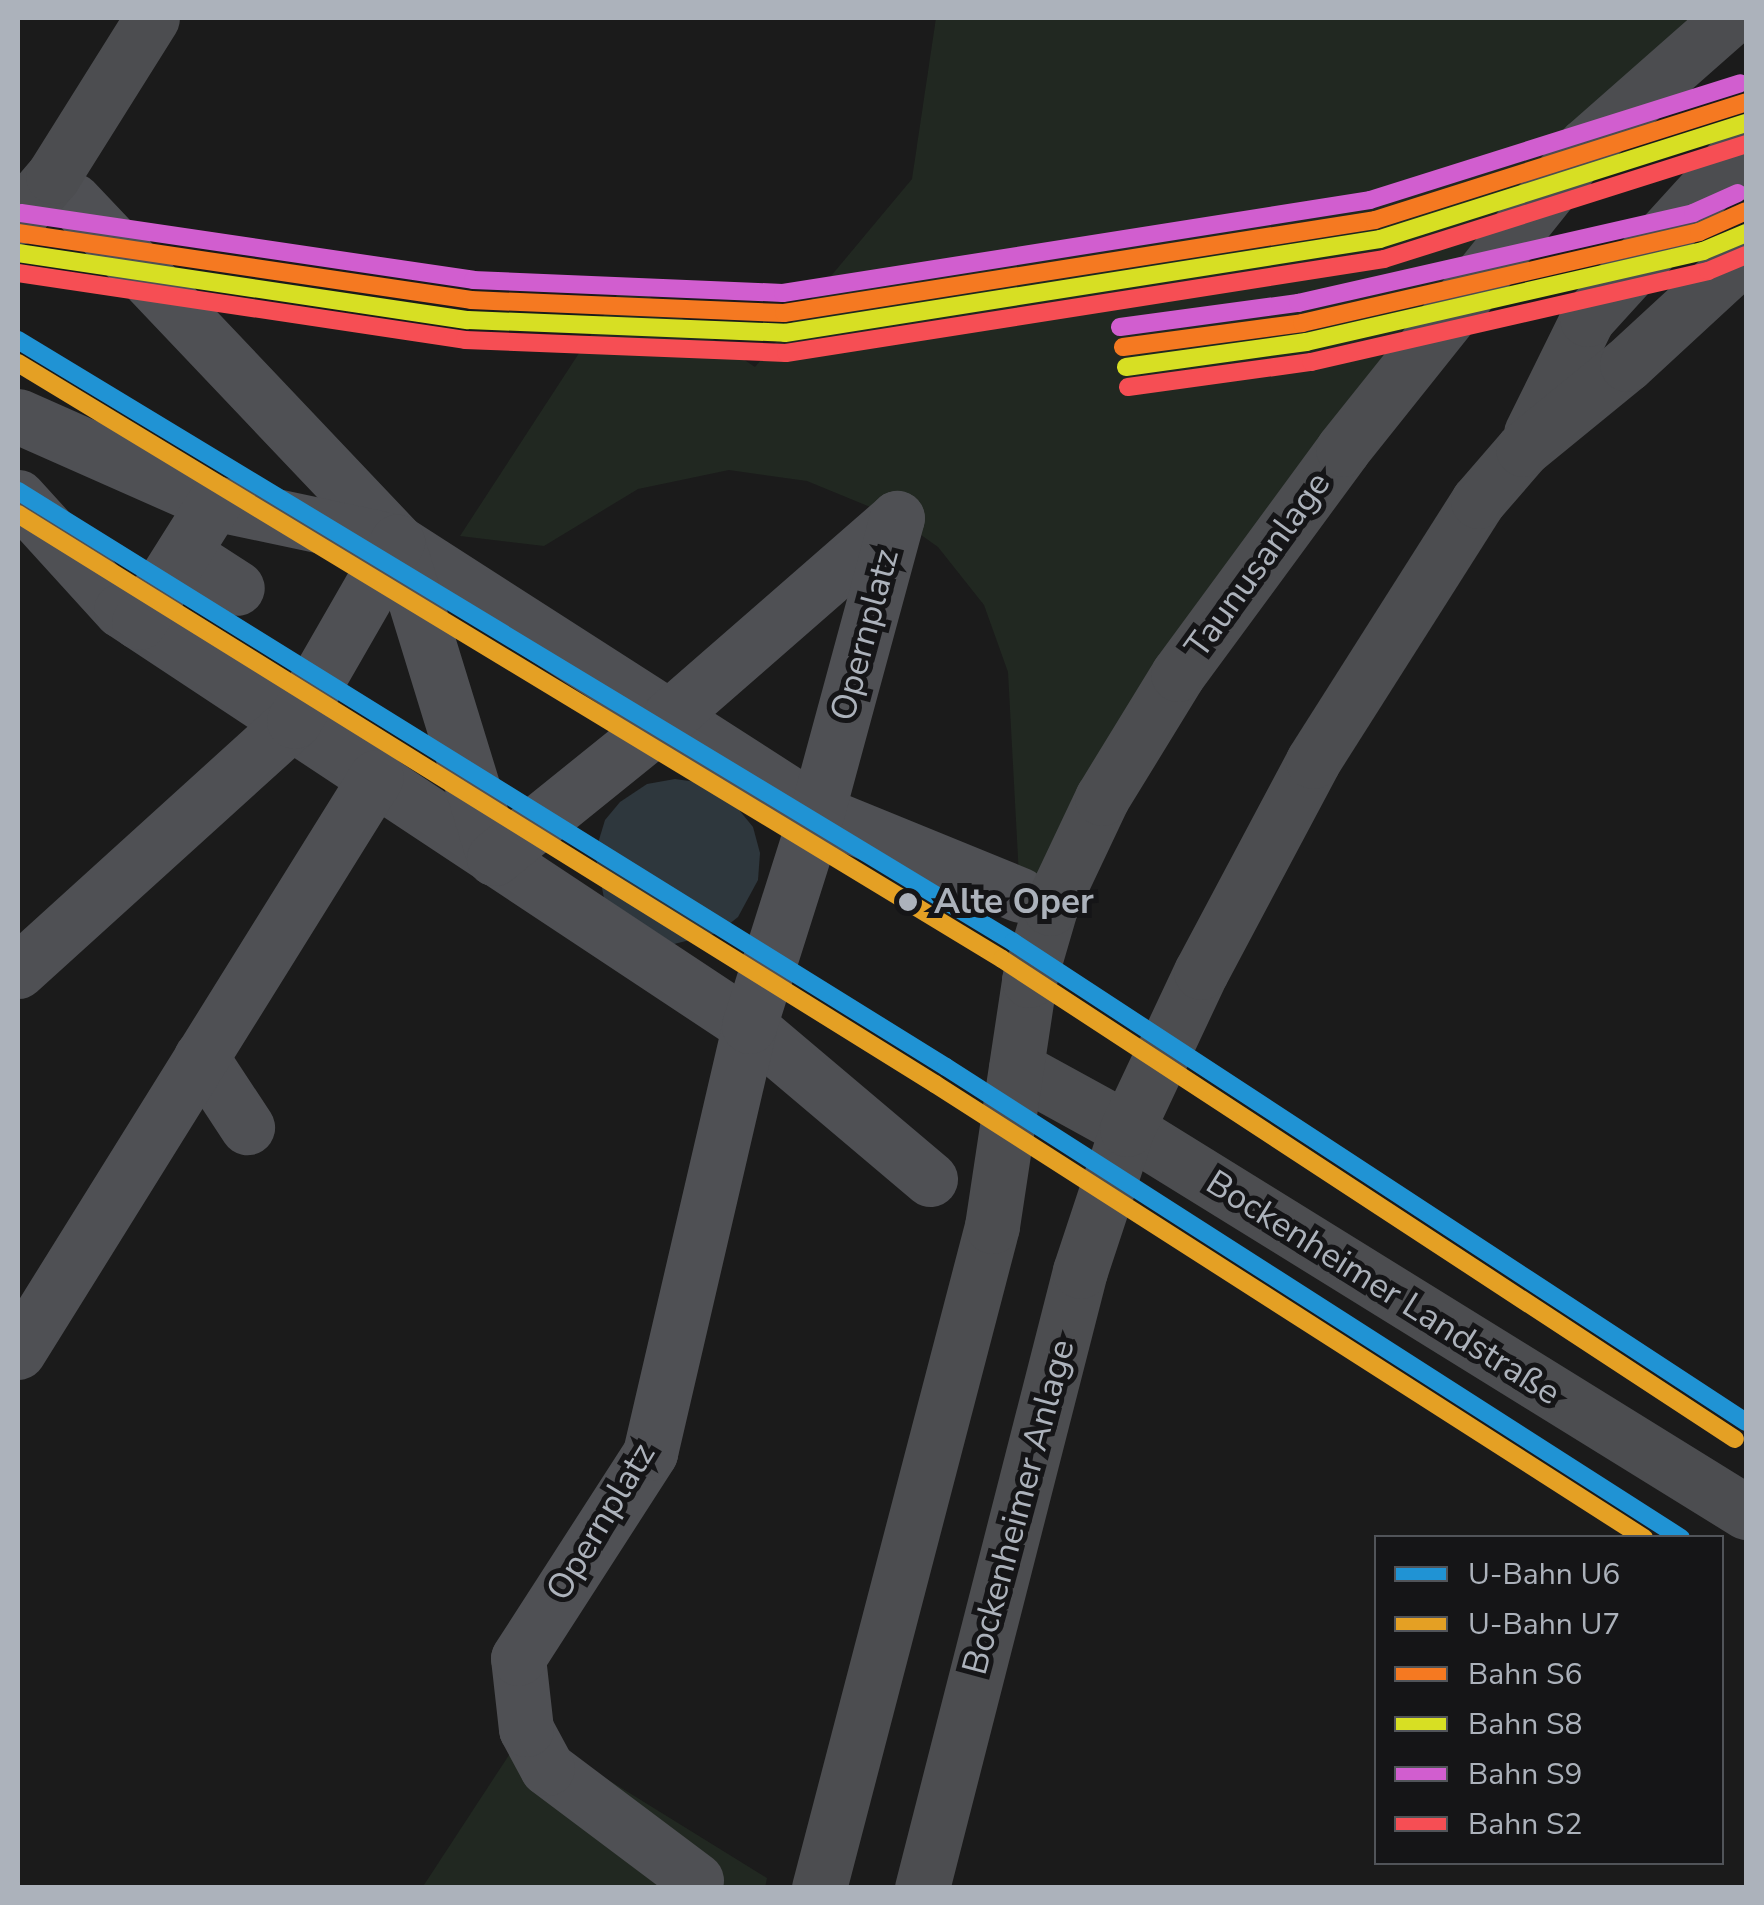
<!DOCTYPE html>
<meta charset="utf-8">
<style>
body{margin:0}
#map{position:relative;width:1764px;height:1905px;overflow:hidden;background:#1b1b1b;font-family:"Nunito Sans",sans-serif}
div>[style]{position:absolute}
.green>*{inset:0;background:#212821}
.water>*{inset:0;background:#2e373d}
.minor>*{height:55px;margin:-27.5px;padding:0 27.5px;transform-origin:27.5px;border-radius:27.5px;background:#4f5054}
.major>*{height:55px;margin:-27.5px;padding:0 27.5px;transform-origin:27.5px;border-radius:27.5px;background:#4c4d50}
.rail-1>*{height:18px;margin:-9px;padding:0 9px;transform-origin:9px;border-radius:9px;background:#f57921}
.rail-2>*{height:18px;margin:-9px;padding:0 9px;transform-origin:9px;border-radius:9px;background:#d7df23}
.rail-3>*{height:18px;margin:-9px;padding:0 9px;transform-origin:9px;border-radius:9px;background:#d15ecf}
.rail-4>*{height:18px;margin:-9px;padding:0 9px;transform-origin:9px;border-radius:9px;background:#f64e54}
.metro-1>*{height:18px;margin:-9px;padding:0 9px;transform-origin:9px;border-radius:9px;background:#2093d4}
.metro-2>*{height:18px;margin:-9px;padding:0 9px;transform-origin:9px;border-radius:9px;background:#e4a024}
.dots>*{width:28px;height:28px;translate:-50% -50%;box-sizing:border-box;border:5px solid #151517;border-radius:50%}
span{translate:-50% -50%;white-space:nowrap;text-align:center;line-height:1.15;-webkit-text-stroke:10px #151517;paint-order:stroke}
.street-label{font-size:35px;color:#acb2bb}
.stop-label{font-size:35px;color:#acb2bb;font-weight:700}
.left{translate:0 -50%;text-align:left}
.frame{position:absolute;inset:0;border:20px solid #acb2bb;pointer-events:none}
.legend{position:absolute;left:1374px;top:1535px;width:350px;height:330px;box-sizing:border-box;background:#151517;border:2px solid #515459;margin:0;padding:12px 18px;list-style:none;font-size:30px;color:#acb2bb}
.legend li{display:flex;align-items:center;gap:20px;height:50px}
.legend b{width:50px;border:2px solid #515459}
</style>
<div id="map">
<div class="green">
<i style="clip-path:polygon(936px 18px,1730px 18px,1586px 145px,1102px 798px,1020px 895px,1008px 672px,984px 605px,938px 547px,897px 518px,807px 481px,729px 470px,638px 489px,544px 546px,460px 536px,626px 281px,755px 367px,912px 179px)"></i>
<i style="clip-path:polygon(526px 1729px,767px 1878px,765px 1888px,422px 1888px)"></i>
</div>
<div class="water">
<i style="clip-path:polygon(675px 779px,703px 783px,726px 794px,753px 827px,760px 853px,758px 880px,738px 917px,718px 933px,674px 944px,604px 898px,595px 853px,605px 820px,620px 802px,647px 784px)"></i>
</div>
<div class="minor">
<i style="left:73px;top:200px;width:471px;rotate:46.5deg"></i>
<i style="left:397px;top:542px;width:499px;rotate:32.7deg"></i>
<i style="left:817px;top:812px;width:219px;rotate:22.2deg"></i>
<i style="left:18px;top:416px;width:214px;rotate:23.9deg"></i>
<i style="left:214px;top:503px;width:187px;rotate:12deg"></i>
<i style="left:18px;top:497px;width:153px;rotate:47.7deg"></i>
<i style="left:121px;top:610px;width:753px;rotate:33.52deg"></i>
<i style="left:749px;top:1026px;width:237px;rotate:40.2deg"></i>
<i style="left:397px;top:542px;width:331px;rotate:72.9deg"></i>
<i style="left:183px;top:553px;width:64px;rotate:32.9deg"></i>
<i style="left:139px;top:622px;width:141px;rotate:-57.8deg"></i>
<i style="left:494px;top:858px;width:226px;rotate:-38.9deg"></i>
<i style="left:670px;top:716px;width:301px;rotate:-41.1deg"></i>
<i style="left:18px;top:971px;width:372px;rotate:-42.2deg"></i>
<i style="left:294px;top:721px;width:207px;rotate:-60.1deg"></i>
<i style="left:201px;top:1057px;width:84px;rotate:56.7deg"></i>
<i style="left:18px;top:1352px;width:677px;rotate:-58.09deg"></i>
<i style="left:696px;top:1880px;width:186px;rotate:-143.1deg"></i>
<i style="left:547px;top:1768px;width:44px;rotate:-118.3deg"></i>
<i style="left:526px;top:1729px;width:71px;rotate:-96.4deg"></i>
<i style="left:518px;top:1658px;width:244px;rotate:-57.2deg"></i>
<i style="left:650px;top:1453px;width:438px;rotate:-76.9deg"></i>
<i style="left:749px;top:1026px;width:225px;rotate:-72.4deg"></i>
<i style="left:817px;top:812px;width:305px;rotate:-74.8deg"></i>
</div>
<div class="major">
<i style="left:18px;top:217px;width:54px;rotate:-49.5deg"></i>
<i style="left:53px;top:176px;width:186px;rotate:-57.9deg"></i>
<i style="left:1531px;top:433px;width:127px;rotate:-63.8deg"></i>
<i style="left:1587px;top:319px;width:236px;rotate:-47.7deg"></i>
<i style="left:1016px;top:1068px;width:127px;rotate:28.8deg"></i>
<i style="left:1127px;top:1129px;width:728px;rotate:31.75deg"></i>
<i style="left:819px;top:1888px;width:684px;rotate:-75.35deg"></i>
<i style="left:992px;top:1226px;width:249px;rotate:-81.4deg"></i>
<i style="left:1029px;top:980px;width:75px;rotate:-73.7deg"></i>
<i style="left:1050px;top:908px;width:122px;rotate:-64.7deg"></i>
<i style="left:1102px;top:798px;width:145px;rotate:-58.5deg"></i>
<i style="left:1178px;top:674px;width:279px;rotate:-53.7deg"></i>
<i style="left:1343px;top:449px;width:389px;rotate:-51.4deg"></i>
<i style="left:1586px;top:145px;width:192px;rotate:-41.4deg"></i>
<i style="left:922px;top:1888px;width:637px;rotate:-75.64deg"></i>
<i style="left:1080px;top:1271px;width:150px;rotate:-71.7deg"></i>
<i style="left:1127px;top:1129px;width:174px;rotate:-64.8deg"></i>
<i style="left:1201px;top:972px;width:239px;rotate:-62deg"></i>
<i style="left:1313px;top:761px;width:308px;rotate:-57.6deg"></i>
<i style="left:1478px;top:501px;width:69px;rotate:-49.1deg"></i>
<i style="left:1523px;top:449px;width:134px;rotate:-39.3deg"></i>
<i style="left:1627px;top:364px;width:162px;rotate:-42.7deg"></i>
</div>
<div class="rail-1">
<i style="left:18px;top:233px;width:458px;rotate:8.4deg"></i>
<i style="left:471px;top:300px;width:313px;rotate:2.4deg"></i>
<i style="left:784px;top:313px;width:598px;rotate:-8.94deg"></i>
<i style="left:1375px;top:220px;width:389px;rotate:-17.6deg"></i>
<i style="left:1123px;top:347px;width:181px;rotate:-7.6deg"></i>
<i style="left:1302px;top:323px;width:407px;rotate:-12.9deg"></i>
<i style="left:1699px;top:232px;width:51px;rotate:-24.1deg"></i>
</div>
<div class="rail-2">
<i style="left:18px;top:253px;width:455px;rotate:8.5deg"></i>
<i style="left:468px;top:320px;width:317px;rotate:2.3deg"></i>
<i style="left:785px;top:333px;width:602px;rotate:-8.98deg"></i>
<i style="left:1380px;top:239px;width:384px;rotate:-17.6deg"></i>
<i style="left:1126px;top:367px;width:182px;rotate:-7.9deg"></i>
<i style="left:1306px;top:342px;width:407px;rotate:-12.9deg"></i>
<i style="left:1703px;top:251px;width:47px;rotate:-22.7deg"></i>
</div>
<div class="rail-3">
<i style="left:21px;top:213px;width:457px;rotate:8.4deg"></i>
<i style="left:473px;top:280px;width:310px;rotate:2.4deg"></i>
<i style="left:783px;top:293px;width:594px;rotate:-9deg"></i>
<i style="left:1370px;top:200px;width:388px;rotate:-17.5deg"></i>
<i style="left:1120px;top:327px;width:180px;rotate:-7.7deg"></i>
<i style="left:1298px;top:303px;width:405px;rotate:-12.8deg"></i>
<i style="left:1693px;top:213px;width:49px;rotate:-24deg"></i>
</div>
<div class="rail-4">
<i style="left:18px;top:273px;width:452px;rotate:8.5deg"></i>
<i style="left:465px;top:340px;width:321px;rotate:2.3deg"></i>
<i style="left:786px;top:353px;width:605px;rotate:-8.93deg"></i>
<i style="left:1384px;top:259px;width:380px;rotate:-17.6deg"></i>
<i style="left:1128px;top:387px;width:185px;rotate:-7.8deg"></i>
<i style="left:1311px;top:362px;width:407px;rotate:-12.9deg"></i>
<i style="left:1708px;top:271px;width:41px;rotate:-22.8deg"></i>
</div>
<div class="metro-1">
<i style="left:18px;top:340px;width:1163px;rotate:31.17deg"></i>
<i style="left:1013px;top:942px;width:876px;rotate:33.22deg"></i>
<i style="left:18px;top:491px;width:1092px;rotate:31.83deg"></i>
<i style="left:946px;top:1067px;width:873px;rotate:32.65deg"></i>
</div>
<div class="metro-2">
<i style="left:18px;top:363px;width:1150px;rotate:31.2deg"></i>
<i style="left:1002px;top:959px;width:876px;rotate:33.22deg"></i>
<i style="left:18px;top:514px;width:1080px;rotate:31.86deg"></i>
<i style="left:935px;top:1084px;width:842px;rotate:32.63deg"></i>
</div>
<div class="dots">
<i style="left:908px;top:902px;background:#acb2bb"></i>
</div>
<div class="street-label">
<span style="left:1258px;top:565px;rotate:-54deg">Taunusanlage</span>
<span style="left:865px;top:635px;rotate:-75deg">Opernplatz</span>
<span style="left:1383px;top:1288px;rotate:32deg">Bockenheimer Landstraße</span>
<span style="left:1019px;top:1507px;rotate:-75deg">Bockenheimer Anlage</span>
<span style="left:601px;top:1522px;rotate:-59deg">Opernplatz</span>
</div>
<div class="stop-label">
<span class="left" style="left:934px;top:902px">Alte Oper</span>
</div>
<div class="frame"></div>
<ul class="legend">
<li><b style="height:12px;background:#2093d4"></b>U-Bahn U6</li>
<li><b style="height:12px;background:#e4a024"></b>U-Bahn U7</li>
<li><b style="height:12px;background:#f57921"></b>Bahn S6</li>
<li><b style="height:12px;background:#d7df23"></b>Bahn S8</li>
<li><b style="height:12px;background:#d15ecf"></b>Bahn S9</li>
<li><b style="height:12px;background:#f64e54"></b>Bahn S2</li>
</ul>
</div>
